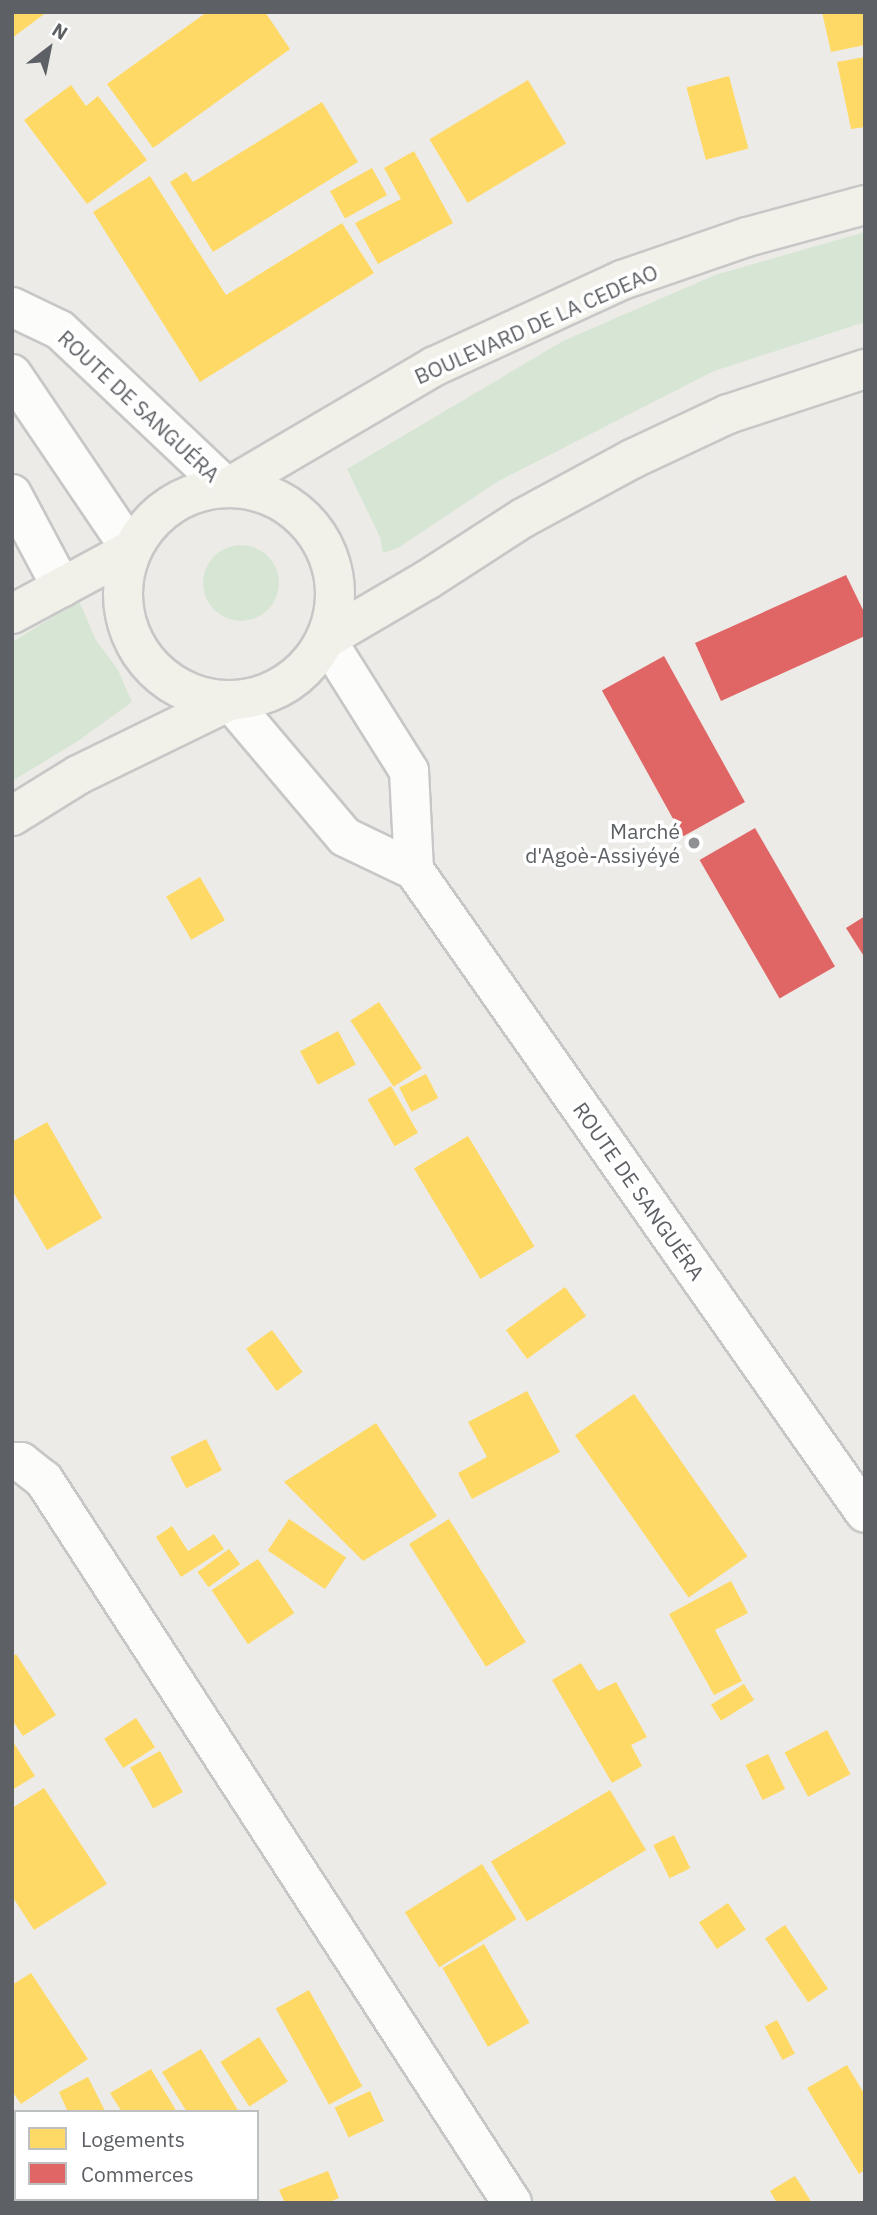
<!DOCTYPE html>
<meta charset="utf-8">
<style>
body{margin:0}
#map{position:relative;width:877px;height:2215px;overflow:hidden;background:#ecebe7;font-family:"IBM Plex Sans",sans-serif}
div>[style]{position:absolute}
.green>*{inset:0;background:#d7e6d4}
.round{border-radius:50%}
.homes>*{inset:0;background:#ffd966;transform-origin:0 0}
.shops>*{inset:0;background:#e06666;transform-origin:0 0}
.roads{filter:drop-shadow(2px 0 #c8c7c7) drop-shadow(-2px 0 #c8c7c7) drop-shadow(0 2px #c8c7c7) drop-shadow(0 -2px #c8c7c7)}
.minor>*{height:38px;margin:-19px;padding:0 19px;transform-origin:19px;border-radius:19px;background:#fcfcfb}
.major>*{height:38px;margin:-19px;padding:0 19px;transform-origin:19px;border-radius:19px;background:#f1f0e9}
.major>.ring{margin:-19px;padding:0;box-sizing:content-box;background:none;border:38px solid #f1f0e9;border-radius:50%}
.dots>*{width:19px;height:19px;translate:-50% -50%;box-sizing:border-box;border:4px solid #fff;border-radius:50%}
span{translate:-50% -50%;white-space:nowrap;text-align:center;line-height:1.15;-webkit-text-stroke:7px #fff;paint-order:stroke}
.street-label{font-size:21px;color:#5d6064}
.poi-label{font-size:21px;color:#5d6064}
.right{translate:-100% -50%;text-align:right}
.frame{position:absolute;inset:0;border:14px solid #5d6064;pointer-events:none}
.legend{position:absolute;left:14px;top:2110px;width:245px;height:91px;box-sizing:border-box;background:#fff;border:2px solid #bebfc1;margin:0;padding:9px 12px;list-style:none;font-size:21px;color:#5d6064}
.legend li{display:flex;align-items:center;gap:14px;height:35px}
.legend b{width:35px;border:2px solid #bebfc1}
.north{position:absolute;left:14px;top:14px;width:70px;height:70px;-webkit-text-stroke:5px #fff;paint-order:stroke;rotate:32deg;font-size:19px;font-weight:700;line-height:28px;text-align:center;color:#5d6064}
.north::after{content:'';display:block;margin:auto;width:24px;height:32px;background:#5d6064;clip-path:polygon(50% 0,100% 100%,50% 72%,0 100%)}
</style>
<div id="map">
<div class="green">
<i style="clip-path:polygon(865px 232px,865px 322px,714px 371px,497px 482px,398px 548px,383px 553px,380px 537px,347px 469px,563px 341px,715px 275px)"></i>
<i class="round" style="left:203px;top:545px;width:76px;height:76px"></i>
<i style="clip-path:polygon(79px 601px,96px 640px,118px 670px,132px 702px,78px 741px,12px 781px,12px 642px)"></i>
</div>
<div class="homes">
<i style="clip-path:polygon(12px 12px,47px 12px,12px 38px)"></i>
<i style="clip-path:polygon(207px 12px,265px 12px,290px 49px,153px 148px,107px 84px)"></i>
<i style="clip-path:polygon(822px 12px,865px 12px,865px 45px,831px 52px)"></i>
<i style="clip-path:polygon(865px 57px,865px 127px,851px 129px,837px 62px)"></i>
<i style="left:729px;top:76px;width:75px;height:44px;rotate:75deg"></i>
<i style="left:528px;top:80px;width:74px;height:115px;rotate:59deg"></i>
<i style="clip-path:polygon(71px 85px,86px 106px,98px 96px,147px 160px,87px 204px,24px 120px)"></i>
<i style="clip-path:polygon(322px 102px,358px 162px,213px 252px,170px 182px,186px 172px,193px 182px)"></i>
<i style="clip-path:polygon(414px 151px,453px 223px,378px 264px,355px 223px,401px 199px,384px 168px)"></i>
<i style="left:372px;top:168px;width:31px;height:48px;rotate:61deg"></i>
<i style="clip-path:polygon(150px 176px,226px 295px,342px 223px,374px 273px,200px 382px,93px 212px)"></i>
<i style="left:200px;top:877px;width:50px;height:39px;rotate:60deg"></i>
<i style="left:379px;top:1002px;width:79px;height:34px;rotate:57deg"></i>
<i style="left:338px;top:1031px;width:38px;height:43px;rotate:62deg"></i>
<i style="left:426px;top:1074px;width:27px;height:30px;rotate:63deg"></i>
<i style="left:391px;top:1086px;width:54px;height:27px;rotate:60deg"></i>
<i style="clip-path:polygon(47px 1122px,102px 1218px,47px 1250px,12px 1190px,12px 1142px)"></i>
<i style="left:468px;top:1136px;width:129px;height:63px;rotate:59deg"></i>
<i style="left:565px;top:1287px;width:36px;height:73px;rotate:54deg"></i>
<i style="left:272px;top:1330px;width:52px;height:32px;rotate:54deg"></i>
<i style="clip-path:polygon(527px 1391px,560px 1452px,472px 1499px,458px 1473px,487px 1457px,468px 1422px)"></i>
<i style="left:634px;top:1394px;width:198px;height:72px;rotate:55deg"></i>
<i style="clip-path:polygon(376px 1423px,437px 1516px,363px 1561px,284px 1482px)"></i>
<i style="left:206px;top:1439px;width:35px;height:40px;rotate:63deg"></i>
<i style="left:289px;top:1519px;width:69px;height:38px;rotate:34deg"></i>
<i style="left:449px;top:1519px;width:145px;height:47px;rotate:58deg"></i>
<i style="clip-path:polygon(172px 1526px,188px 1551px,214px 1534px,224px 1549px,181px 1577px,156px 1537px)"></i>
<i style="left:229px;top:1549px;width:19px;height:39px;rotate:54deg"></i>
<i style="left:258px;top:1559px;width:65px;height:56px;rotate:56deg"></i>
<i style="clip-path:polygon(731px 1581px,748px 1613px,715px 1630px,742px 1681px,714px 1695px,669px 1614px)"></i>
<i style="clip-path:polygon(16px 1654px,56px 1715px,23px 1736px,12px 1720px,12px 1657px)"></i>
<i style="clip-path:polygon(581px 1663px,598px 1691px,616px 1682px,647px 1737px,631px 1745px,642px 1766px,612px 1783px,552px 1680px)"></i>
<i style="left:744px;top:1684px;width:19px;height:39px;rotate:58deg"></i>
<i style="left:136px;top:1718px;width:35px;height:38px;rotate:57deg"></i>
<i style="left:827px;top:1730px;width:50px;height:48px;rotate:62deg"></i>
<i style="clip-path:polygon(12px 1740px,35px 1776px,12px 1790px)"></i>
<i style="left:160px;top:1751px;width:47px;height:34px;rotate:61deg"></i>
<i style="left:768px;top:1754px;width:39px;height:25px;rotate:64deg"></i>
<i style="clip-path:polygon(44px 1788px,107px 1884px,34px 1930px,12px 1896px,12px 1808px)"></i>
<i style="left:610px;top:1790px;width:70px;height:139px;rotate:59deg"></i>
<i style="left:674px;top:1835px;width:37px;height:23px;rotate:64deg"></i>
<i style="left:482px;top:1864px;width:65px;height:91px;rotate:58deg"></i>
<i style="left:728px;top:1903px;width:32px;height:35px;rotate:56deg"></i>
<i style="left:785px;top:1925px;width:77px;height:24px;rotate:56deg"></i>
<i style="left:484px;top:1944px;width:91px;height:48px;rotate:60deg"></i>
<i style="clip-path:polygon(31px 1973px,88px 2059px,21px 2104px,12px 2091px,12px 1985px)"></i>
<i style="left:309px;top:1990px;width:110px;height:38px;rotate:61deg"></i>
<i style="left:777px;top:2020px;width:38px;height:14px;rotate:62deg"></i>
<i style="left:259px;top:2037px;width:53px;height:46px;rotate:57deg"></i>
<i style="clip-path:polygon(201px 2049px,239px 2112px,187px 2112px,162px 2072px)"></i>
<i style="clip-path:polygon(847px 2065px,865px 2095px,865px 2170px,859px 2174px,807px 2088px)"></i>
<i style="clip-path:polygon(151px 2069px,177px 2112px,122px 2112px,110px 2093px)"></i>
<i style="clip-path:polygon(88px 2077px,105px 2111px,68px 2112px,59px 2092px)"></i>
<i style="left:370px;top:2091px;width:33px;height:39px;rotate:65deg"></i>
<i style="clip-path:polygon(328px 2171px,339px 2198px,327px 2203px,285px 2203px,279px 2190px)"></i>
<i style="clip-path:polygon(795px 2176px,812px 2203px,777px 2203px,770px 2191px)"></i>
<i style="clip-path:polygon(119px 2199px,152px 2199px,154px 2203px,111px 2203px)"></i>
</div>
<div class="shops">
<i style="clip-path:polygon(846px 575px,865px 614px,865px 636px,721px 701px,695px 643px)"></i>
<i style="left:664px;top:656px;width:167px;height:71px;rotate:61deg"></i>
<i style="left:755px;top:828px;width:160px;height:64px;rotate:60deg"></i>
<i style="clip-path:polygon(865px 916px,865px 958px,846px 928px)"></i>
</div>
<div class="roads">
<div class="minor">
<i style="left:12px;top:307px;width:53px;rotate:25.6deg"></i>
<i style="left:60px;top:330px;width:230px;rotate:43.4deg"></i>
<i style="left:12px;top:374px;width:212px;rotate:55.9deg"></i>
<i style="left:12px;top:494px;width:106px;rotate:62deg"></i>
<i style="left:326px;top:639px;width:156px;rotate:57.8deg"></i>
<i style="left:409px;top:771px;width:99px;rotate:87.1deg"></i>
<i style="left:230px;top:701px;width:178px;rotate:49.8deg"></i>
<i style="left:345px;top:837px;width:76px;rotate:25.6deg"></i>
<i style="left:414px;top:870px;width:785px;rotate:54.95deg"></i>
<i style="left:12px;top:1462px;width:9px"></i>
<i style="left:21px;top:1462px;width:29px;rotate:38deg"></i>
<i style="left:44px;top:1480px;width:861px;rotate:57.08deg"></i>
</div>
<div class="major">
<i style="left:227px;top:488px;width:241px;rotate:-30.4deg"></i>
<i style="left:435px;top:366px;width:206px;rotate:-24.7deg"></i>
<i style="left:622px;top:280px;width:132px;rotate:-19deg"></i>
<i style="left:747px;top:237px;width:122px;rotate:-15.2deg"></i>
<i class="ring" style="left:123px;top:488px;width:174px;height:174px"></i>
<i style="left:12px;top:614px;width:135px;rotate:-28.3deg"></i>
<i style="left:326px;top:639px;width:117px;rotate:-30.3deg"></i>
<i style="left:427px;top:580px;width:114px;rotate:-32.9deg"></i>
<i style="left:523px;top:518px;width:124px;rotate:-28.4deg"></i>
<i style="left:632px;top:459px;width:106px;rotate:-25.1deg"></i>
<i style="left:728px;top:414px;width:144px;rotate:-18.2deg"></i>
<i style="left:12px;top:816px;width:78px;rotate:-31.8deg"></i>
<i style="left:78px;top:775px;width:169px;rotate:-26deg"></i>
</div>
</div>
<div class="dots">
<i style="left:694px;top:843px;background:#8f9192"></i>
</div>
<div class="street-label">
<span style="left:536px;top:324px;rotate:-24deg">BOULEVARD DE LA CEDEAO</span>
<span style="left:139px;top:406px;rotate:43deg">ROUTE DE SANGUÉRA</span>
<span style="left:639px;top:1191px;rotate:55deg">ROUTE DE SANGUÉRA</span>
</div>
<div class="poi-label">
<span class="right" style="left:680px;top:843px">Marché<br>d'Agoè-Assiyéyé</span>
</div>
<div class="frame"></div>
<ul class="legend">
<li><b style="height:19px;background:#ffd966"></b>Logements</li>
<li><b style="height:19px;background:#e06666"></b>Commerces</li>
</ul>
<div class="north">N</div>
</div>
